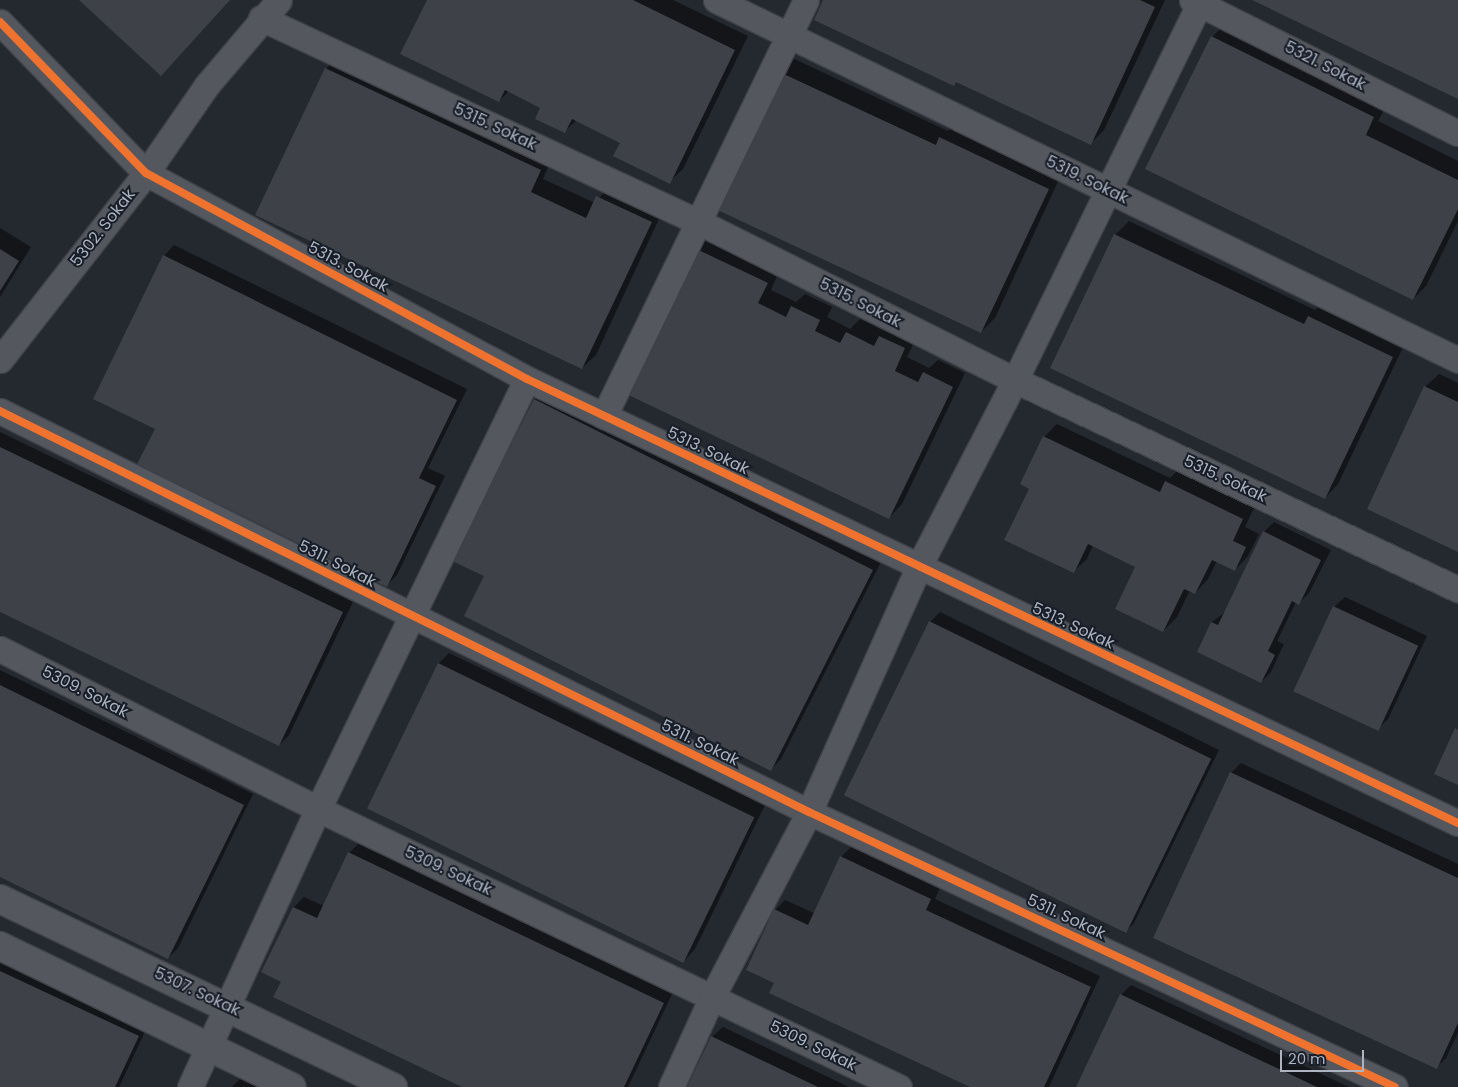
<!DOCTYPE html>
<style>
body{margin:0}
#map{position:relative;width:1458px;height:1087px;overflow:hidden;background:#24282f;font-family:Poppins,sans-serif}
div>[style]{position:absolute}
.shadow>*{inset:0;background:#0007}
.building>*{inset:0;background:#3e4148;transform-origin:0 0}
.roads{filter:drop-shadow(1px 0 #404248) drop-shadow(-1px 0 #404248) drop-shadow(0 1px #404248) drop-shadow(0 -1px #404248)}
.minor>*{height:25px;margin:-12.5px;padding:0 12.5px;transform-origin:12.5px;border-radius:12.5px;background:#54575d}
.tertiary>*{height:28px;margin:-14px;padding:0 14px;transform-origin:14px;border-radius:14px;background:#54575d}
.cycleway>*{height:8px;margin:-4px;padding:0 4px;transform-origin:4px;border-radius:4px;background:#ef722f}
span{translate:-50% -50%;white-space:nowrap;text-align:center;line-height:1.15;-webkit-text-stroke:4px #181e28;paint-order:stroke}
.street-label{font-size:16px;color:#acb3c1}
.scale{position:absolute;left:1280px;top:1050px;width:84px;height:22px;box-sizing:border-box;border:2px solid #acb3c1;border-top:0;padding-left:6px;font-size:15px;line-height:18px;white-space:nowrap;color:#acb3c1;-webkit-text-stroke:4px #181e28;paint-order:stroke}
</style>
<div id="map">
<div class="shadow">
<i style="clip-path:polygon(428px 0,673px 0,748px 36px,683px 169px,669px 182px,621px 142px,577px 120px,565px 131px,542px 107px,509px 91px,499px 101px)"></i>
<i style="clip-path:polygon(825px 0,1165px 0,1104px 130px,1090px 144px,957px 81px,953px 85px)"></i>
<i style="clip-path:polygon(1225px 24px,1387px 104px,1378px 121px,1458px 161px,1458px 221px,1426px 286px,1413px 299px,1212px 37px)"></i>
<i style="clip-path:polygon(339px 55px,553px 156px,543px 179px,595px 203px,611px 184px,664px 208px,596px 355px,582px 368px,326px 69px)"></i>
<i style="clip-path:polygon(788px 56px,948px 131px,954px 125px,1061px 175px,995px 318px,981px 332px,711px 206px)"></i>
<i style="clip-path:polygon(1129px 221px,1315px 310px,1322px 303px,1405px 343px,1338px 484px,1325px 498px,1115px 235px)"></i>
<i style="clip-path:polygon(0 228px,31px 247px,0 297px)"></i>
<i style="clip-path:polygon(704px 233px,780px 269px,771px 290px,796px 302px,805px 294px,832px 307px,827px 317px,850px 329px,860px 319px,885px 331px,893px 323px,918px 335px,907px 357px,929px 368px,938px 360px,965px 373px,902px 504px,889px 518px,622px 390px)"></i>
<i style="clip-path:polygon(174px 245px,467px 389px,428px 468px,445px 476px,397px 575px,387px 585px,156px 428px,164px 256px)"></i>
<i style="clip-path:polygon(1439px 374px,1458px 383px,1458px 551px,1425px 387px)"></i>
<i style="clip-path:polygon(545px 389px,882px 560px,781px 759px,771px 769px,486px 576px,454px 560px,535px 399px)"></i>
<i style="clip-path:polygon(1057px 424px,1170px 478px,1179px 469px,1255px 506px,1245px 527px,1259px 534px,1248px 556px,1235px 570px,1217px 561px,1208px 579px,1195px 593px,1190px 590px,1177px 617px,1163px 631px,1137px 567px,1093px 545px,1087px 559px,1073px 572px,1031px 488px,1044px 437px)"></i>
<i style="clip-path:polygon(0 432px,353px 602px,289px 735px,279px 745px,0 611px)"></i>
<i style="clip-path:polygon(1274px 522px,1331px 550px,1309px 593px,1299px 603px,1296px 602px,1277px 641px,1284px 644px,1271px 672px,1261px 682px,1198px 652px,1212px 622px,1224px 613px,1264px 532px)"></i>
<i style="clip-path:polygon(1345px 597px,1427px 636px,1388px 719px,1378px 729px,1334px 607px)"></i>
<i style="clip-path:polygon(940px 612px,1219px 750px,1134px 923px,1124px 933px,930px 622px)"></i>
<i style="clip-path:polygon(449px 653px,765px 805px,695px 949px,685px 960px,369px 808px,439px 663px)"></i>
<i style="clip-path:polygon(0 670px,253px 794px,178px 948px,168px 958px,0 876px)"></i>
<i style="clip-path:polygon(1241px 763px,1458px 864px,1458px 1033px,1446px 1058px,1436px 1068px,1231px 773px)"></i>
<i style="clip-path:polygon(359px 843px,673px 992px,628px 1087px,465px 1087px,282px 981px,294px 907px,304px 897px,324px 906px,349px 853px)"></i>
<i style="clip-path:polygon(851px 847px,940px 888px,935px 899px,1100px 976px,1049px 1087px,973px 1087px,776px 983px,775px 910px,785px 900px,814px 913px,841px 857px)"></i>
<i style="clip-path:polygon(0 956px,148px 1025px,119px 1087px,0 1087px)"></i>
<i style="clip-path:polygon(1131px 985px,1349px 1087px,1078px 1087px,1121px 995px)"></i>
<i style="clip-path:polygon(723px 1027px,849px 1087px,689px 1087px,712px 1037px)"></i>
<i style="clip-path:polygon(241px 1078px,259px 1087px,232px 1087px)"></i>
</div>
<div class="building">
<i style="clip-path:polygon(79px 0,230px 0,161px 76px)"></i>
<i style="clip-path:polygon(427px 0,633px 0,735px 50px,670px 184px,613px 156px,620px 143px,572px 119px,565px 133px,535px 119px,540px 108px,505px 90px,499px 102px,400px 54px)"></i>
<i style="clip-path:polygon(823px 0,1140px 0,1155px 7px,1091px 145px,956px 82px,954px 86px,814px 20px)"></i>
<i style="clip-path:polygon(1252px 0,1458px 0,1458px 99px)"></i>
<i style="clip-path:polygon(1211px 36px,1374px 117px,1366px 135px,1458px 180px,1458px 209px,1413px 300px,1145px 169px)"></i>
<i style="clip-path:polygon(325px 68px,541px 170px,531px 192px,586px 218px,596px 196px,652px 222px,582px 369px,255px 215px)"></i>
<i style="clip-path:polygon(773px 69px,936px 145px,939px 137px,1049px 189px,981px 333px,709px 206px)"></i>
<i style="clip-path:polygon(1114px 234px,1304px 324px,1308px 316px,1393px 357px,1325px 499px,1050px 368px)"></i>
<i style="clip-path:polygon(690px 246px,768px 283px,758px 303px,786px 317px,791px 306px,820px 320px,815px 331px,840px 343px,846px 332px,874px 346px,879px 336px,905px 348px,895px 371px,918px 382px,923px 372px,953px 387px,889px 519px,620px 391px)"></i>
<i style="clip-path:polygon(0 249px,19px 261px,0 291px)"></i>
<i style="clip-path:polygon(163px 255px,457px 400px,419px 478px,436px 486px,387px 587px,137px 464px,155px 429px,93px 399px)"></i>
<i style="clip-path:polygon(1424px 386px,1458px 402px,1458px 552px,1367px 509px)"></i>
<i style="clip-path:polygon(534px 399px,873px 570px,771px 771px,464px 616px,484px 576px,452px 561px)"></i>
<i style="clip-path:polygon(1043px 436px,1160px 492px,1165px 481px,1243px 519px,1233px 541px,1246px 547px,1235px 571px,1212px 560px,1195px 594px,1184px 589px,1163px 632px,1115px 609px,1135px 567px,1088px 544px,1074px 573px,1004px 540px,1029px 489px,1020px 484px)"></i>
<i style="clip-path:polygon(0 447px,343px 612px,279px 746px,0 612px)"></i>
<i style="clip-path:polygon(1263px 531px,1321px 560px,1299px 605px,1292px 601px,1268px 651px,1275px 655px,1261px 683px,1197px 652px,1211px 622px,1218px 625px)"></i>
<i style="left:1333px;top:606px;width:94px;height:94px;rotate:25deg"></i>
<i style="left:929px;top:621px;width:314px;height:194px;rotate:26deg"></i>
<i style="left:438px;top:663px;width:352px;height:162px;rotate:26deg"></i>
<i style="clip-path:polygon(0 685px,244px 805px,168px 959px,0 877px)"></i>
<i style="clip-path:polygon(1455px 728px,1458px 730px,1458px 785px,1434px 774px)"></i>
<i style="clip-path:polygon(1230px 772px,1458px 878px,1458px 1023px,1437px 1069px,1153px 938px)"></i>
<i style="clip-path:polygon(348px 852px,664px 1003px,624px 1087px,462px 1087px,273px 997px,281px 982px,261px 972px,293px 907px,317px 918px)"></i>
<i style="clip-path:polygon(840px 856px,931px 899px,926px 910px,1091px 987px,1044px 1087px,970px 1087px,769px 993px,774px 983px,746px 970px,774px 909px,808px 925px)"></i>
<i style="clip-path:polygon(0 971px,139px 1036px,115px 1087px,0 1087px)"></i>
<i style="clip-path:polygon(1120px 994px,1317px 1087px,1076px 1087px)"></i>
<i style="clip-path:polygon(711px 1036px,818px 1087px,687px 1087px)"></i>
</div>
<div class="roads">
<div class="minor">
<i style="left:716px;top:0;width:825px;rotate:25.88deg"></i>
<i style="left:1192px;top:0;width:297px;rotate:26.6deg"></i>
<i style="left:261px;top:18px;width:481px;rotate:25deg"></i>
<i style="left:697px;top:221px;width:356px;rotate:26.6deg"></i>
<i style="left:1015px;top:380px;width:490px;rotate:25.3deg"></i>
<i style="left:0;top:22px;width:210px;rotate:46deg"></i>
<i style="left:146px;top:173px;width:433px;rotate:28.4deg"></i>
<i style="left:527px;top:379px;width:1031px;rotate:25.5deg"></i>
<i style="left:0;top:360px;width:237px;rotate:-52deg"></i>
<i style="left:146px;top:173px;width:107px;rotate:-55.3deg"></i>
<i style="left:207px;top:85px;width:111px;rotate:-49.7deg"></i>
<i style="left:0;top:411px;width:903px;rotate:26.37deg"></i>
<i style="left:809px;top:812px;width:647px;rotate:25.14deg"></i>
<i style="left:604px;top:416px;width:462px;rotate:-64.1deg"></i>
<i style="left:0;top:649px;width:356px;rotate:26.7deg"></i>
<i style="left:318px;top:809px;width:644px;rotate:25.57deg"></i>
<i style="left:190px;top:1087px;width:306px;rotate:-65.3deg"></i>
<i style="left:318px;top:809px;width:478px;rotate:-64.1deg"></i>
<i style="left:671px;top:1087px;width:99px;rotate:-65.5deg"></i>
<i style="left:712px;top:997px;width:209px;rotate:-62.3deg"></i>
<i style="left:809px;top:812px;width:267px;rotate:-65.9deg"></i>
<i style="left:918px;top:568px;width:212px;rotate:-62.7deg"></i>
<i style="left:1015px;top:380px;width:423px;rotate:-63.9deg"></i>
</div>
<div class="tertiary">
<i style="left:0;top:899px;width:436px;rotate:25.6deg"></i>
<i style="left:0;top:946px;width:324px;rotate:25.8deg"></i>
</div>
</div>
<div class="cycleway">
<i style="left:0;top:22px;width:210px;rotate:46deg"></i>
<i style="left:146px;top:173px;width:433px;rotate:28.4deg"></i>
<i style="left:527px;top:379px;width:1031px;rotate:25.5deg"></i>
<i style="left:0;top:411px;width:903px;rotate:26.37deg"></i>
<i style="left:809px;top:812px;width:647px;rotate:25.14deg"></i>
</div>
<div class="street-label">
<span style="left:1325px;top:66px;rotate:27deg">5321. Sokak</span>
<span style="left:495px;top:127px;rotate:25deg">5315. Sokak</span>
<span style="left:1087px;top:180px;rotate:26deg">5319. Sokak</span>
<span style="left:103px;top:228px;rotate:-52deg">5302. Sokak</span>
<span style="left:348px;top:267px;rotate:28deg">5313. Sokak</span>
<span style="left:860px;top:303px;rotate:27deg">5315. Sokak</span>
<span style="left:708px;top:451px;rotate:26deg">5313. Sokak</span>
<span style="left:1225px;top:479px;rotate:25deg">5315. Sokak</span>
<span style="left:337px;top:564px;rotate:27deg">5311. Sokak</span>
<span style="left:1073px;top:626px;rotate:25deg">5313. Sokak</span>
<span style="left:85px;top:692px;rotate:27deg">5309. Sokak</span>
<span style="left:700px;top:743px;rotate:26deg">5311. Sokak</span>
<span style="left:448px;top:871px;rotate:25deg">5309. Sokak</span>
<span style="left:1066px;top:917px;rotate:25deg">5311. Sokak</span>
<span style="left:197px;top:992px;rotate:25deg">5307. Sokak</span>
<span style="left:813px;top:1046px;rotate:26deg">5309. Sokak</span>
</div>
<div class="scale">20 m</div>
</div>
